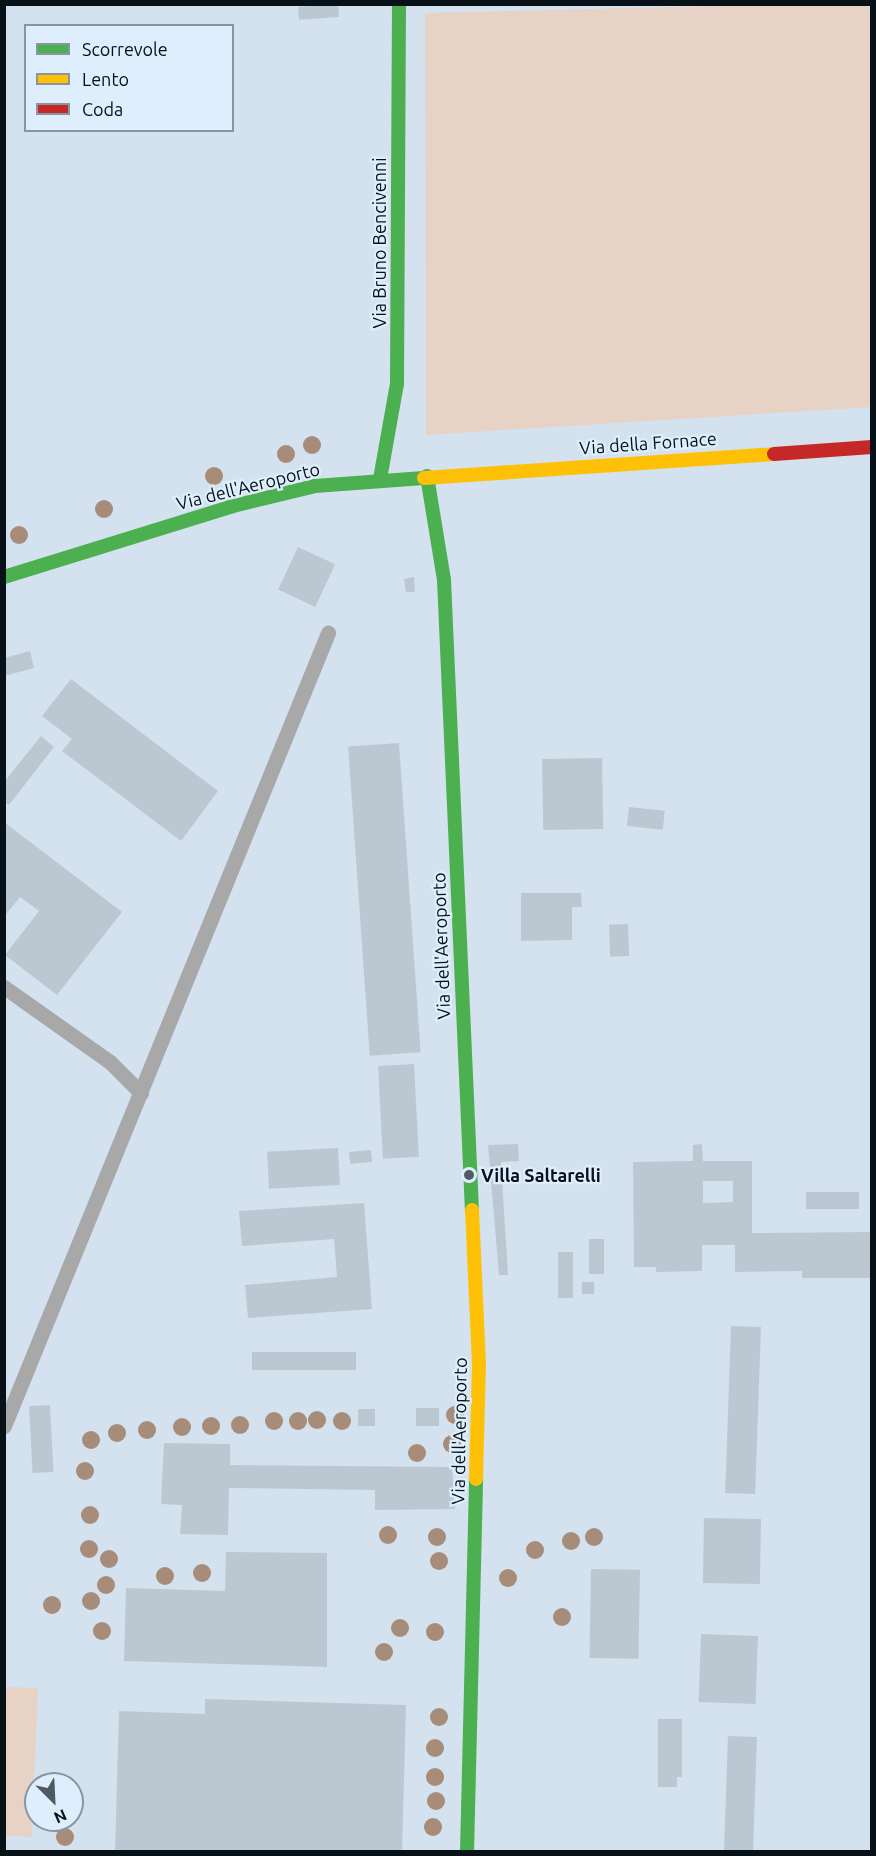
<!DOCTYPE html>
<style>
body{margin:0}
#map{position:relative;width:876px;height:1856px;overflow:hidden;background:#d3e2ee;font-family:Ubuntu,sans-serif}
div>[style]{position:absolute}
.green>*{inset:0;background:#e7d2c6}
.building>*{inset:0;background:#bcc8d1;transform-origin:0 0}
.lane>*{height:15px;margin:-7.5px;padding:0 7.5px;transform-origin:7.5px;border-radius:7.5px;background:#a8a8a9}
.fast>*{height:14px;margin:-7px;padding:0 7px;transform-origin:7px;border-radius:7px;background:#4caf50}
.slow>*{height:14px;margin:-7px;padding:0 7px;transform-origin:7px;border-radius:7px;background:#ffc107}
.jam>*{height:14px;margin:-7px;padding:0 7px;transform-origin:7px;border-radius:7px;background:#c62828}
.trees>*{width:18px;height:18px;margin:-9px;border-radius:50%;background:#a68c79}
.dots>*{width:16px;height:16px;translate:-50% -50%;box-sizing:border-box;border:3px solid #deeefc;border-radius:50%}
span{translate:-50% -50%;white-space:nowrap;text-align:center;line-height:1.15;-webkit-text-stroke:4.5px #deeefc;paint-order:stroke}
.street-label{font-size:18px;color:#081118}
.poi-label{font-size:18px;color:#081118;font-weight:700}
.left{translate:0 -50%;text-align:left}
.frame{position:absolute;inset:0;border:6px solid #081118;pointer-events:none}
.legend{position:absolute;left:24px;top:24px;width:210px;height:108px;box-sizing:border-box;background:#deeefc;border:2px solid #8896a1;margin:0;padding:8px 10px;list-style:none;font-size:18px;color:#081118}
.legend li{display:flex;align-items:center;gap:12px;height:30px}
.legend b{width:30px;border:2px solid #8896a1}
.north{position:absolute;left:24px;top:1772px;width:60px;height:60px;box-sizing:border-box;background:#deeefc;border:2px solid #8896a1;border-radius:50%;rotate:156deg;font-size:16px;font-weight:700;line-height:24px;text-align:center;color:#081118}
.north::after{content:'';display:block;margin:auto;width:21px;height:27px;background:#4f5a63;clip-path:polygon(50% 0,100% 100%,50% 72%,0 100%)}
</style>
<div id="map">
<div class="green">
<i style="clip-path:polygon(790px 4px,871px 5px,871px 407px,426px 435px,425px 13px)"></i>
<i style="clip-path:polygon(5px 1687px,38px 1688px,32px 1837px,5px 1836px)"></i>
</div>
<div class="building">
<i style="left:338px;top:4px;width:13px;height:40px;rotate:86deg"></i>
<i style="left:298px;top:547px;width:41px;height:47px;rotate:25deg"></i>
<i style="clip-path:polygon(414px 577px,415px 592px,406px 592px,404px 579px)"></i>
<i style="clip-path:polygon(30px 651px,34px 668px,4px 676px,4px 658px)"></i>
<i style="clip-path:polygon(71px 679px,218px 791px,181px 841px,62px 751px,72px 739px,42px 716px)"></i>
<i style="clip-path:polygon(41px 736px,54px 747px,9px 805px,4px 802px,4px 782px)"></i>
<i style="left:399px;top:743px;width:310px;height:51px;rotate:86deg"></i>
<i style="left:602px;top:758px;width:71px;height:60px;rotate:89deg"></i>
<i style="left:629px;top:807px;width:36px;height:19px;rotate:6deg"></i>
<i style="clip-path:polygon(4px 822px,122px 912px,57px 995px,5px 955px,39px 911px,20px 897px,4px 917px)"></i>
<i style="clip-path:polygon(521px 893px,581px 893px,582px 907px,572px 907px,572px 940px,521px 941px)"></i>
<i style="left:628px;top:924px;width:32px;height:19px;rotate:88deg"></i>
<i style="left:414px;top:1064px;width:93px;height:36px;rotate:87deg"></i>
<i style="clip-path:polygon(518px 1144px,519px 1161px,501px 1162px,508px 1275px,499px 1275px,488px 1145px)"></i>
<i style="clip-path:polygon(evenodd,702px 1144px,703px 1161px,752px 1161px,752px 1233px,872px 1232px,872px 1278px,802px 1278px,802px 1271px,735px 1272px,735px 1245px,702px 1245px,702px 1271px,656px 1272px,656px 1267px,634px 1267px,633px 1162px,693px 1161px,693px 1145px,702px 1144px,703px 1181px,733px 1181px,733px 1202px,703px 1203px,703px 1181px)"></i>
<i style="left:338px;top:1148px;width:37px;height:71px;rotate:87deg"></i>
<i style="left:371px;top:1150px;width:12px;height:22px;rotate:85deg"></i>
<i style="left:806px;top:1192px;width:53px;height:17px"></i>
<i style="clip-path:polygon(364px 1203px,372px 1309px,248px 1318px,245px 1285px,337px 1277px,334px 1239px,242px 1246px,239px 1211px)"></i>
<i style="left:589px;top:1239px;width:15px;height:35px"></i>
<i style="left:558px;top:1252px;width:15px;height:46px"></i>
<i style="left:582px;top:1282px;width:12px;height:12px"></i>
<i style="left:731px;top:1326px;width:30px;height:167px;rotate:2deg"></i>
<i style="left:356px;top:1352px;width:18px;height:104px;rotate:90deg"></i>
<i style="left:50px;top:1405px;width:67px;height:21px;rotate:87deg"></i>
<i style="left:416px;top:1408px;width:23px;height:18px"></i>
<i style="left:358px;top:1409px;width:17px;height:17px"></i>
<i style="clip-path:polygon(164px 1443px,230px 1444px,230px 1465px,452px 1467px,455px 1509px,375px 1510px,375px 1490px,229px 1488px,228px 1535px,180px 1534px,182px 1505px,161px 1504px)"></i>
<i style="left:704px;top:1518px;width:57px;height:65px;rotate:1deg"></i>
<i style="clip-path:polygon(226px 1552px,327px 1553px,327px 1667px,124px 1661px,126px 1588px,225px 1591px)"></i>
<i style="left:591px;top:1569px;width:49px;height:89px;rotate:1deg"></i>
<i style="left:701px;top:1634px;width:57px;height:68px;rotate:2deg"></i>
<i style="clip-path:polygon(205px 1699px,406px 1705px,402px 1852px,115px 1852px,119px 1711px,205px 1714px)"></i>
<i style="clip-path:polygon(658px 1719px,682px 1719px,682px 1777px,677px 1777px,677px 1787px,658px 1787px)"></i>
<i style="left:728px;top:1736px;width:29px;height:116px;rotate:2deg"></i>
</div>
<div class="lane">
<i style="left:4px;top:987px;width:130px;rotate:35.3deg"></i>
<i style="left:110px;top:1062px;width:44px;rotate:45deg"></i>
<i style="left:4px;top:1426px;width:857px;rotate:-67.78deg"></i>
</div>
<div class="fast">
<i style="left:427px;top:476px;width:105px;rotate:80.7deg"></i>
<i style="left:444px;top:580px;width:631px;rotate:87.46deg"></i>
<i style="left:380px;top:479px;width:97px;rotate:-79.9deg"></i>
<i style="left:397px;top:384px;width:380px;rotate:-89.7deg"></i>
<i style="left:4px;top:577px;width:240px;rotate:-17.2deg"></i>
<i style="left:233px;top:506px;width:84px;rotate:-13.7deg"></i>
<i style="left:315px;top:486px;width:109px;rotate:-4.2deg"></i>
<i style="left:467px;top:1852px;width:373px;rotate:-88.6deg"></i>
</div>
<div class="slow">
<i style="left:424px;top:478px;width:351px;rotate:-3.9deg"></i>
<i style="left:472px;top:1210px;width:154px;rotate:87.4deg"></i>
<i style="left:479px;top:1364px;width:115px;rotate:91.5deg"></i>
</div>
<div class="jam">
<i style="left:774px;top:454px;width:98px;rotate:-4.1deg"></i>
</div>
<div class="trees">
<i style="left:312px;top:445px"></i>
<i style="left:286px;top:454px"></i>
<i style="left:214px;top:476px"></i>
<i style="left:104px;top:509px"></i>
<i style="left:19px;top:535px"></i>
<i style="left:455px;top:1415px"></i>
<i style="left:317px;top:1420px"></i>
<i style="left:274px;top:1421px"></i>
<i style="left:298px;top:1421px"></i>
<i style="left:342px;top:1421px"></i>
<i style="left:240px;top:1425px"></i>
<i style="left:211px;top:1426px"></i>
<i style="left:182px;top:1427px"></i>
<i style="left:147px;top:1430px"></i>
<i style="left:117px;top:1433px"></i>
<i style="left:91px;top:1440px"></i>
<i style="left:452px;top:1444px"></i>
<i style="left:417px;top:1453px"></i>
<i style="left:85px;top:1471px"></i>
<i style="left:90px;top:1515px"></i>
<i style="left:388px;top:1535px"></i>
<i style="left:437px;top:1537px"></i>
<i style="left:594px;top:1537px"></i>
<i style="left:571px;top:1541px"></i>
<i style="left:89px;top:1549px"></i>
<i style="left:535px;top:1550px"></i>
<i style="left:109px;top:1559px"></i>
<i style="left:439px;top:1561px"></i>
<i style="left:202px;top:1573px"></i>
<i style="left:165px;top:1576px"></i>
<i style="left:508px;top:1578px"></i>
<i style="left:106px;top:1585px"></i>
<i style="left:91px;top:1601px"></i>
<i style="left:52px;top:1605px"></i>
<i style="left:562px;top:1617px"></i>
<i style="left:400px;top:1628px"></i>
<i style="left:102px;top:1631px"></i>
<i style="left:435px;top:1632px"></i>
<i style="left:384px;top:1652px"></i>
<i style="left:439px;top:1717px"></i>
<i style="left:435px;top:1748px"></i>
<i style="left:435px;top:1777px"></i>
<i style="left:436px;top:1801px"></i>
<i style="left:433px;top:1827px"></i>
<i style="left:65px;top:1837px"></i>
</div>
<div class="dots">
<i style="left:469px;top:1175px;background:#4f5a63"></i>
</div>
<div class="street-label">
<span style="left:379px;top:243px;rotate:-90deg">Via Bruno Bencivenni</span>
<span style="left:648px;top:443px;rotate:-4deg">Via della Fornace</span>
<span style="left:248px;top:486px;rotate:-14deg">Via dell'Aeroporto</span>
<span style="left:441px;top:946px;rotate:-92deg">Via dell'Aeroporto</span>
<span style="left:459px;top:1431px;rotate:-89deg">Via dell'Aeroporto</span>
</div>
<div class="poi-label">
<span class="left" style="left:481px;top:1175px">Villa Saltarelli</span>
</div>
<div class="frame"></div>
<ul class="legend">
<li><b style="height:8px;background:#4caf50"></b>Scorrevole</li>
<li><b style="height:8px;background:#ffc107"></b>Lento</li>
<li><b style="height:8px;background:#c62828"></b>Coda</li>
</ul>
<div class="north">N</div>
</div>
